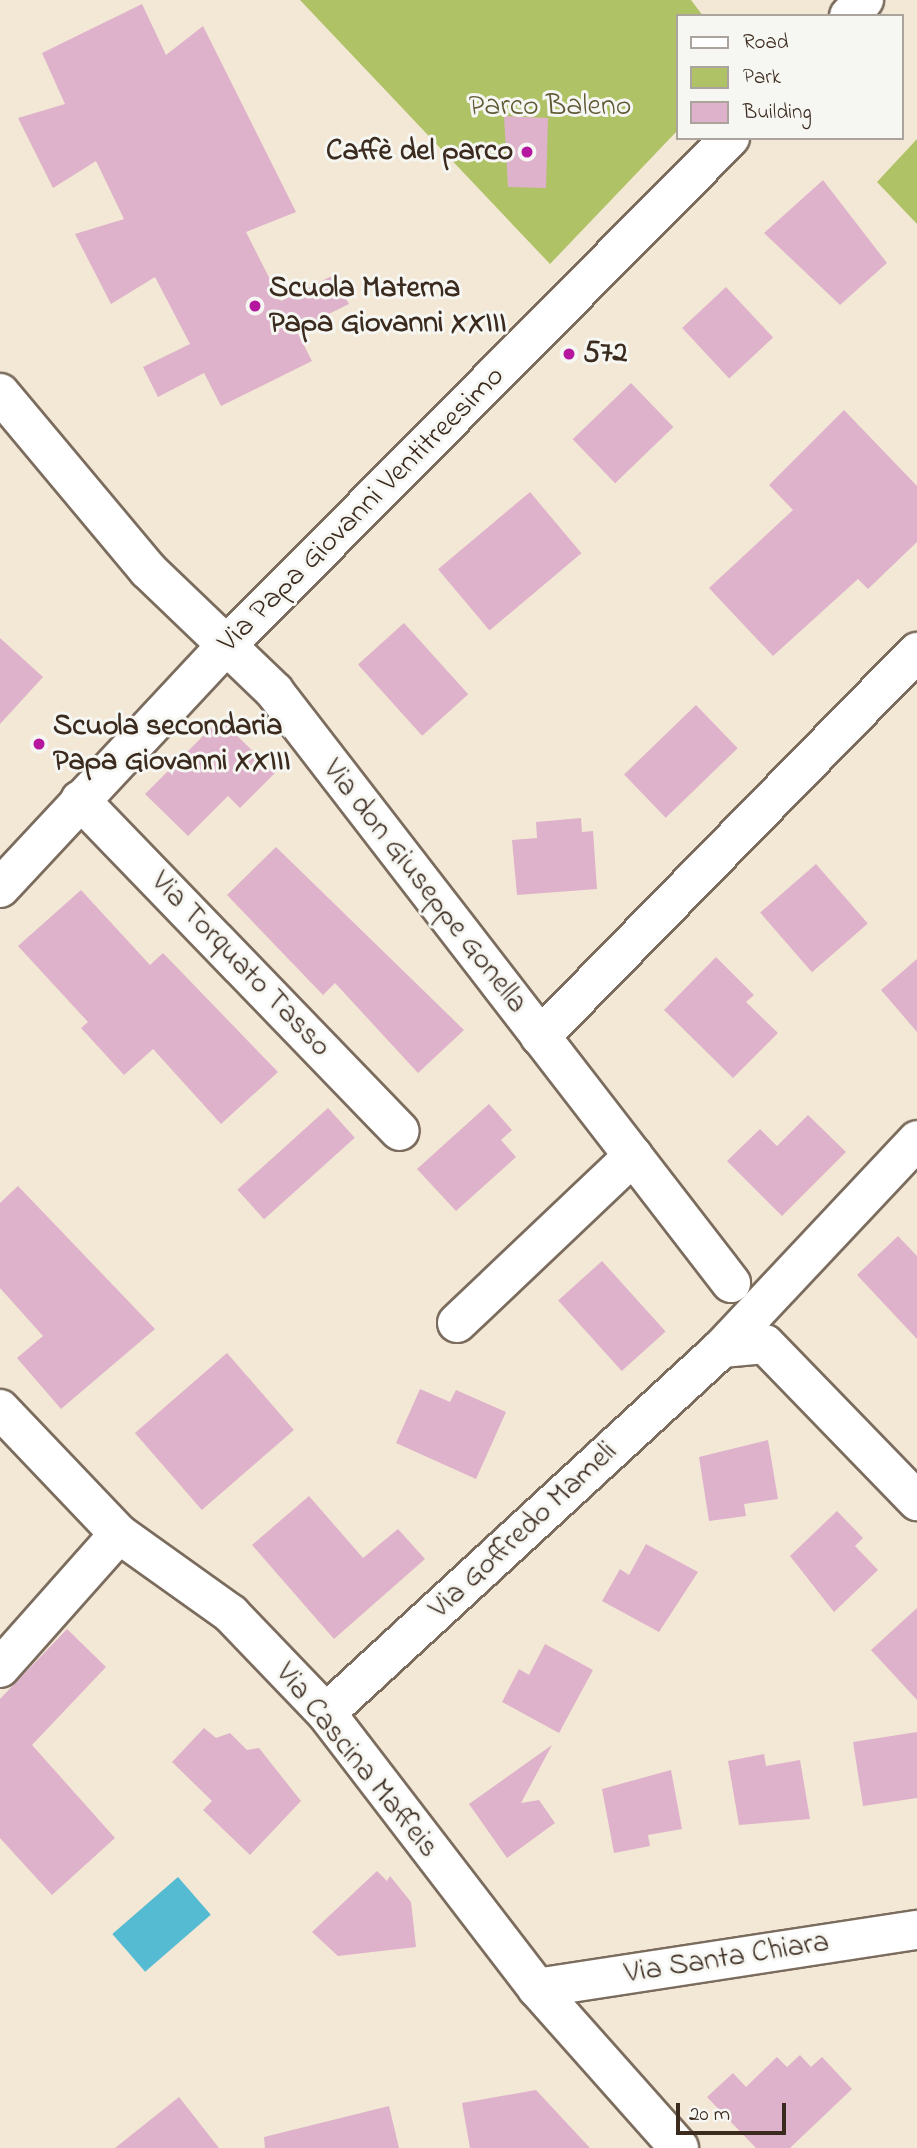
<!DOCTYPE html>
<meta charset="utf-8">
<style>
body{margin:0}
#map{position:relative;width:917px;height:2148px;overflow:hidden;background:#f3e8d5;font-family:"Indie Flower",sans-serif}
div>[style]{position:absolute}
.green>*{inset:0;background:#afc266}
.water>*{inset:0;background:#54bbd2;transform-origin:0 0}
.building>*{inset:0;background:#deb2cb;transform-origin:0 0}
.roads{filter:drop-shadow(2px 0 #7b6c5e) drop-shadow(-2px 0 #7b6c5e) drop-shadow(0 2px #7b6c5e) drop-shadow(0 -2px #7b6c5e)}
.minor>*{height:38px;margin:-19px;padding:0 19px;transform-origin:19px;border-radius:19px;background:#fff}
.dots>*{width:19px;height:19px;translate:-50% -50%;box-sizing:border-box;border:4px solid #f6f6f2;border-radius:50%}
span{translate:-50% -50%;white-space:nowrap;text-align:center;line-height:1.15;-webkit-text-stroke:6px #f6f6f2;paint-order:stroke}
.park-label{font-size:30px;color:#5e5834}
.poi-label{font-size:30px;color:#3b2a1e;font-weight:700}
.right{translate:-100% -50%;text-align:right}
.left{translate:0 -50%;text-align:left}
.street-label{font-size:30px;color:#3b2a1e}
.legend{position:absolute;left:676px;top:14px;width:228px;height:126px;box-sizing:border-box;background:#f6f6f2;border:2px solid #aba49d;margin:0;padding:9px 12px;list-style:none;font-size:21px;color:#3b2a1e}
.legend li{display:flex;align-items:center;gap:14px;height:35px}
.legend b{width:35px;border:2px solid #aba49d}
.scale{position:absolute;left:676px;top:2103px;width:110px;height:32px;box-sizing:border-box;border:4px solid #3b2a1e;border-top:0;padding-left:9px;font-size:21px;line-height:24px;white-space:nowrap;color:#3b2a1e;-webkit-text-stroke:5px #f6f6f2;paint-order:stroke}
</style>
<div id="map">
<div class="green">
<i style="clip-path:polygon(300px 0,691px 0,703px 16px,677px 16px,677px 131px,550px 264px)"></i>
<i style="clip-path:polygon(917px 139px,917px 224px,877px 182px)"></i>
</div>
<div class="water">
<i style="left:178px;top:1877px;width:50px;height:87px;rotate:49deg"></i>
</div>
<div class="building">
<i style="clip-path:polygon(142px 4px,166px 55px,203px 26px,296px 212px,246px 232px,281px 301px,334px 275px,349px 304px,296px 330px,312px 361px,221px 406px,204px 373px,158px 397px,143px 367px,190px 344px,155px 277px,111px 304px,75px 234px,124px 219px,96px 161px,53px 188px,18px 118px,65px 104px,42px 53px)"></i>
<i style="clip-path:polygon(504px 116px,548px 118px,546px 188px,508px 187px)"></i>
<i style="clip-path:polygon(823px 180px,887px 263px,840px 305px,764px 233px)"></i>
<i style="left:726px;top:287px;width:69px;height:60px;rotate:47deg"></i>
<i style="left:631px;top:383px;width:61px;height:81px;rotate:46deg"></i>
<i style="clip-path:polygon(844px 410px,917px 486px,917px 542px,868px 589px,858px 579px,773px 656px,709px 588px,793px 510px,769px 485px)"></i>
<i style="left:530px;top:492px;width:80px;height:120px;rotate:50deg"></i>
<i style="left:404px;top:623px;width:96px;height:62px;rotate:48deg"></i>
<i style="clip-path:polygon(0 638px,43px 677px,0 724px)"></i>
<i style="left:696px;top:705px;width:60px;height:100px;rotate:46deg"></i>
<i style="clip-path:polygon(220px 719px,275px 773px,240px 808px,228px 796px,188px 836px,145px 794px)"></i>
<i style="clip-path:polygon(581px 818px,582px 832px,593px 831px,597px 889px,517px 895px,512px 840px,537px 838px,536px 822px)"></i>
<i style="clip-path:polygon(276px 847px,464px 1030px,418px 1073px,335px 983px,323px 995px,227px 895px)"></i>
<i style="left:816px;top:864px;width:79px;height:74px;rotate:49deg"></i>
<i style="clip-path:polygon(81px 890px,150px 965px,163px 953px,278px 1072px,221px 1124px,153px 1049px,124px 1075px,81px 1028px,88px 1022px,18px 946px)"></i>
<i style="clip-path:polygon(716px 957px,754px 995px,746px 1002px,778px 1033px,733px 1078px,664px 1010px)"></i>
<i style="clip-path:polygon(917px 959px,917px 1032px,881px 990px)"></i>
<i style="clip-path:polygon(489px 1104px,512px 1130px,501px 1140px,516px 1157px,456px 1211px,417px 1169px)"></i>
<i style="left:328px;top:1108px;width:40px;height:122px;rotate:48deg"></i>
<i style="clip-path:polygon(808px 1115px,846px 1152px,782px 1216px,727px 1161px,760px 1129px,777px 1146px)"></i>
<i style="clip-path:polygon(18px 1186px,155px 1329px,61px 1409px,17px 1358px,43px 1336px,0 1288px,0 1203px)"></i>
<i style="clip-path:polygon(898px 1236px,917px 1256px,917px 1339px,857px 1275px)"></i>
<i style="left:602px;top:1261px;width:95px;height:59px;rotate:48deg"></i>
<i style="left:227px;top:1353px;width:102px;height:122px;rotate:49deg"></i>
<i style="clip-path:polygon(420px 1389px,450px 1402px,456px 1390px,506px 1412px,476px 1479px,396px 1443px)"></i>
<i style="clip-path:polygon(768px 1440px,778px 1499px,744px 1504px,746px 1516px,709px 1521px,699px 1457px)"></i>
<i style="clip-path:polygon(309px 1496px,363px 1558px,398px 1529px,425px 1559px,334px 1639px,252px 1545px)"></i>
<i style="clip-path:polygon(837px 1511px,863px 1538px,855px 1546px,878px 1570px,834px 1612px,790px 1556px)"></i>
<i style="clip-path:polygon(646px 1544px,698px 1572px,659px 1632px,602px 1601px,620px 1569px,629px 1575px)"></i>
<i style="clip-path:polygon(917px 1608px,917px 1700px,871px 1650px)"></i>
<i style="clip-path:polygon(67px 1629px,106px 1667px,32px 1745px,115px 1838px,52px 1895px,0 1838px,0 1699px)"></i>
<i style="clip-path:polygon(545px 1644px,593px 1670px,559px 1733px,502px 1702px,519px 1669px,529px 1675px)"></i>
<i style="clip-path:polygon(204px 1728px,216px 1738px,230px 1733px,247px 1750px,259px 1748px,301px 1801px,250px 1855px,203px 1810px,212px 1801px,172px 1762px)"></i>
<i style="clip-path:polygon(917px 1732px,917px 1798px,863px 1806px,853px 1742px)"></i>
<i style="clip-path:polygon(552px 1745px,521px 1803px,539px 1800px,555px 1823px,507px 1858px,469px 1804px)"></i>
<i style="clip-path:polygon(764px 1754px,766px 1766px,800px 1760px,810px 1819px,739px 1825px,728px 1761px)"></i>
<i style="clip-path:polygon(671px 1770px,682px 1829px,648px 1835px,650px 1846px,614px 1853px,602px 1789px)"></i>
<i style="clip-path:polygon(377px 1871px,387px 1881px,390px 1876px,411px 1902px,416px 1947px,338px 1956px,312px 1932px)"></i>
<i style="clip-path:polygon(800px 2055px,811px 2067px,822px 2057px,852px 2089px,790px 2148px,756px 2148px,707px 2097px,733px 2073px,746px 2087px,777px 2057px,787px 2067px)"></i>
<i style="clip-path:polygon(536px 2090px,590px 2148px,470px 2148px,462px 2103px)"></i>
<i style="clip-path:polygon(179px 2097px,219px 2148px,115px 2148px)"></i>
<i style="clip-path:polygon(389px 2106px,399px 2148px,265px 2148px,264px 2137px)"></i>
</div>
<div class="roads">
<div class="minor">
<i style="left:849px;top:16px;width:22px;rotate:-47deg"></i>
<i style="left:0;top:393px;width:231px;rotate:50.1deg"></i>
<i style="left:148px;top:570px;width:175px;rotate:43.8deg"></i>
<i style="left:274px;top:691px;width:748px;rotate:52.33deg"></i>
<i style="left:80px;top:800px;width:460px;rotate:46deg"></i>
<i style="left:0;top:888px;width:330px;rotate:-47deg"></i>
<i style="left:225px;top:647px;width:717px;rotate:-45.23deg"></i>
<i style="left:540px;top:1037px;width:539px;rotate:-45.6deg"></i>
<i style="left:457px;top:1323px;width:243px;rotate:-43.5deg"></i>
<i style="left:722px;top:1348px;width:285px;rotate:-46.8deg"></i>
<i style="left:0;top:1409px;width:173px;rotate:46.4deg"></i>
<i style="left:119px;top:1534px;width:138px;rotate:35.5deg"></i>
<i style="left:231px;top:1614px;width:137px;rotate:46.2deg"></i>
<i style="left:326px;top:1713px;width:347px;rotate:52.5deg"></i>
<i style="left:537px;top:1988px;width:214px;rotate:48.4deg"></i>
<i style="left:0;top:1668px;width:179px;rotate:-48.4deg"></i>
<i style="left:326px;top:1713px;width:539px;rotate:-42.67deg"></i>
<i style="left:722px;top:1348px;width:43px;rotate:-5.3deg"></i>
<i style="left:765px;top:1344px;width:219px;rotate:45.9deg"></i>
<i style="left:537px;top:1988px;width:384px;rotate:-8.7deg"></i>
</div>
</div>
<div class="dots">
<i style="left:527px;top:152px;background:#b5179e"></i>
<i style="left:255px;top:306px;background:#b5179e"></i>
<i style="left:569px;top:354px;background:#b5179e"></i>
<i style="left:39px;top:744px;background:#b5179e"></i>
</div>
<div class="park-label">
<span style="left:550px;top:107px">Parco Baleno</span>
</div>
<div class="poi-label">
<span class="right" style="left:513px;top:152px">Caffè del parco</span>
<span class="left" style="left:269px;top:306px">Scuola Materna<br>Papa Giovanni XXIII</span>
<span class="left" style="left:583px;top:354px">572</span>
<span class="left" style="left:53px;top:744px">Scuola secondaria<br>Papa Giovanni XXIII</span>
</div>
<div class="street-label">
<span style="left:362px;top:510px;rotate:-45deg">Via Papa Giovanni Ventitreesimo</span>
<span style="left:424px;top:887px;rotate:52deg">Via don Giuseppe Gonella</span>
<span style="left:240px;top:965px;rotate:46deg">Via Torquato Tasso</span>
<span style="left:524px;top:1531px;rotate:-43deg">Via Goffredo Mameli</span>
<span style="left:356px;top:1761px;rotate:51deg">Via Cascina Maffeis</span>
<span style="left:727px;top:1959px;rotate:-9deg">Via Santa Chiara</span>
</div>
<ul class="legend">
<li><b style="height:9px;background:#fff"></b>Road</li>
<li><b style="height:19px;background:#afc266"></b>Park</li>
<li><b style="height:19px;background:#deb2cb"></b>Building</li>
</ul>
<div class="scale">20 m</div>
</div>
